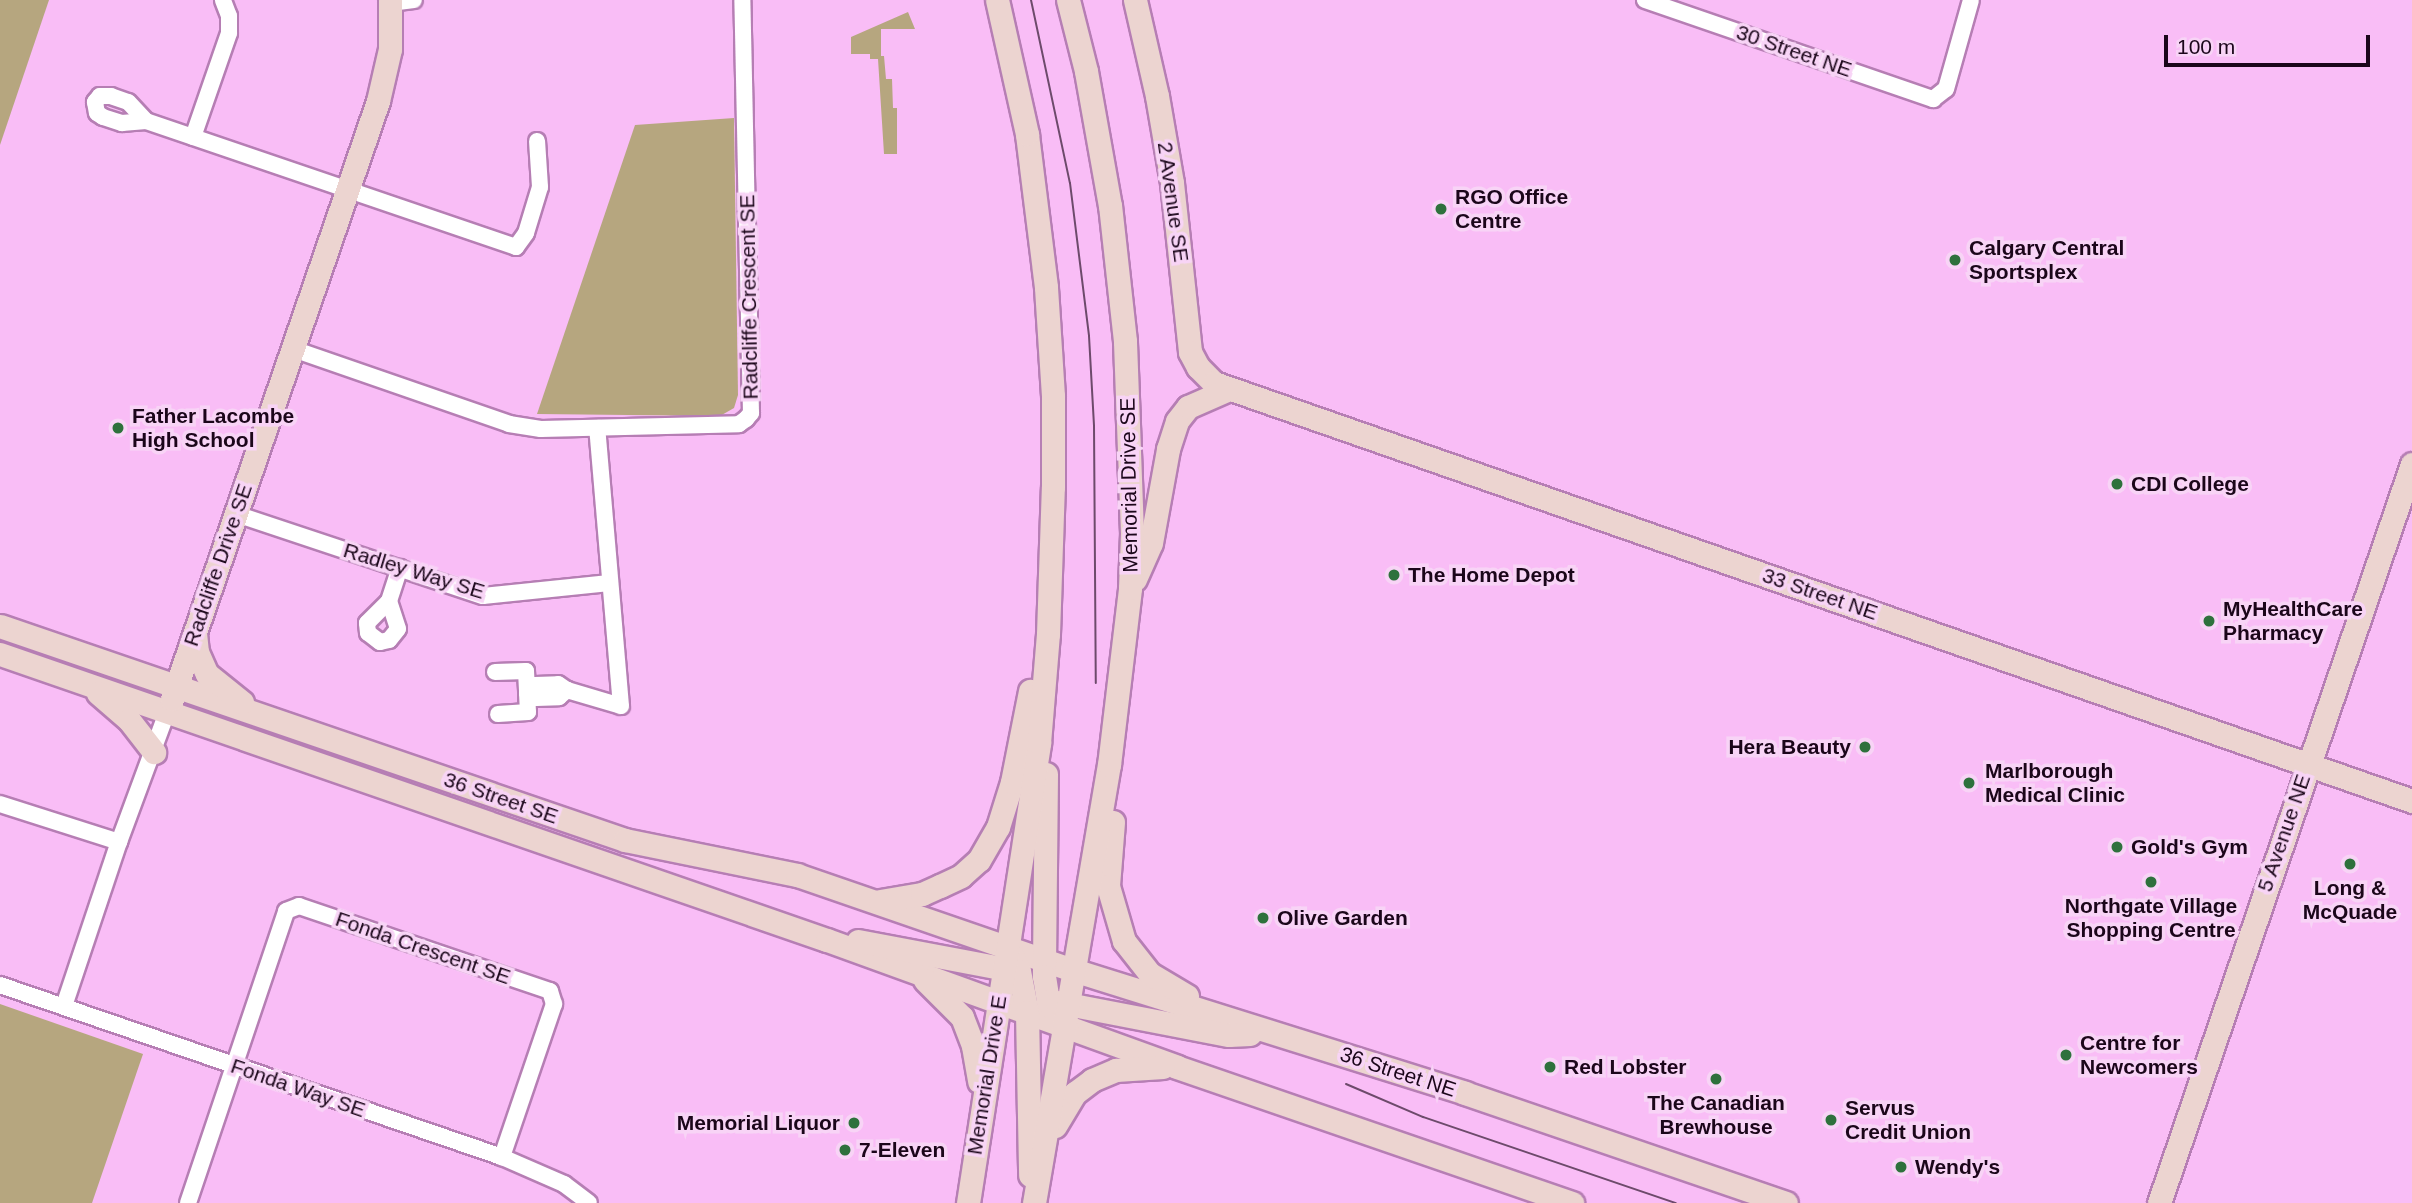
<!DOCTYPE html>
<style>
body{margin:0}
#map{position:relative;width:2412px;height:1203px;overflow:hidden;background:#f9bdf6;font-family:Arial,sans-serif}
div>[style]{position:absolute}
.green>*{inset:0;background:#b6a67f}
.roads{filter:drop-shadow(2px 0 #b67eb4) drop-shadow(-2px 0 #b67eb4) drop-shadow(0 2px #b67eb4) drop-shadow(0 -2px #b67eb4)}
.street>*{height:16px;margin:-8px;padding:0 8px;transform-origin:8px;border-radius:8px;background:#fff}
.secondary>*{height:23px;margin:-11.5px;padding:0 11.5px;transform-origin:11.5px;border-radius:11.5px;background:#ecd4d0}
.tram>*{height:2px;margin:-1px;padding:0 1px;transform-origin:1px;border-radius:1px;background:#6d4a6b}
.dots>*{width:19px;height:19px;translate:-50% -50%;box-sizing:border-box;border:4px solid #f8d4f6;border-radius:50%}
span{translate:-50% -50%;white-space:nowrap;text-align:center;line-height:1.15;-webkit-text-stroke:7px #f8d4f6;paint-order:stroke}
.street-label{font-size:21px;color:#1b061a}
.poi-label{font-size:21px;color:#1b061a;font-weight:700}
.left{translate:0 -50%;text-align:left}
.right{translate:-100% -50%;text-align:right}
.scale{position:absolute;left:2164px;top:35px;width:206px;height:32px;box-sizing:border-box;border:4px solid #1b061a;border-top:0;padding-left:9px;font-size:21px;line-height:24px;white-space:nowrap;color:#1b061a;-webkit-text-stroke:5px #f8d4f6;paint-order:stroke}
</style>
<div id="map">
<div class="green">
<i style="clip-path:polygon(0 0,49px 0,0 145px)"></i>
<i style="clip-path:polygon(908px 12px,915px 29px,881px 29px,881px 56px,884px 56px,886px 79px,892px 79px,893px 108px,897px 108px,897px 154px,884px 154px,878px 59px,870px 59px,870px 54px,851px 54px,851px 37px)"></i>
<i style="clip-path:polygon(734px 118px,738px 395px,734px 408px,720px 416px,537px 414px,635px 125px)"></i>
<i style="clip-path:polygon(0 1004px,143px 1054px,92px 1203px,0 1203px)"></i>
</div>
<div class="roads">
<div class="street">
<i style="left:1645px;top:0;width:305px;rotate:19deg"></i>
<i style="left:1933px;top:99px;width:16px;rotate:-38deg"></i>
<i style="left:1946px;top:89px;width:92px;rotate:-74.3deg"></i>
<i style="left:390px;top:3px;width:24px;rotate:-7deg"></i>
<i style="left:146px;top:121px;width:26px;rotate:-133deg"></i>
<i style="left:128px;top:102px;width:18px;rotate:-161deg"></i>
<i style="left:111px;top:96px;width:11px;rotate:180deg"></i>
<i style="left:100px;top:96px;width:8px;rotate:130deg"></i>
<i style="left:95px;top:102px;width:11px;rotate:80deg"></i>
<i style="left:97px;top:113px;width:7px;rotate:34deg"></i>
<i style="left:103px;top:117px;width:20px;rotate:18deg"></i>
<i style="left:122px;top:123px;width:24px;rotate:-5deg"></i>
<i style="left:146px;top:121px;width:391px;rotate:18.8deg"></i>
<i style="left:516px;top:247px;width:17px;rotate:-54deg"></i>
<i style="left:526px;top:233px;width:48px;rotate:-73.1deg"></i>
<i style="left:540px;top:187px;width:46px;rotate:-93.7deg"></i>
<i style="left:193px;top:137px;width:110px;rotate:-70.9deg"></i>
<i style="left:229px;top:33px;width:17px;rotate:-90deg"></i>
<i style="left:229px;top:16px;width:17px;rotate:-111deg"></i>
<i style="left:293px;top:349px;width:229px;rotate:19.1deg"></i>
<i style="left:509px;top:424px;width:32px;rotate:9deg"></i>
<i style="left:541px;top:429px;width:198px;rotate:-1.4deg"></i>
<i style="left:739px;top:424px;width:9px;rotate:-36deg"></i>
<i style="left:746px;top:419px;width:8px;rotate:-50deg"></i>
<i style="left:751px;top:413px;width:413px;rotate:-91.2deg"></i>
<i style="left:236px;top:514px;width:260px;rotate:18.4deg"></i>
<i style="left:483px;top:596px;width:127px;rotate:-5.9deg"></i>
<i style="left:389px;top:601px;width:29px;rotate:72deg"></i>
<i style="left:398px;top:629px;width:14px;rotate:129deg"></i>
<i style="left:389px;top:640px;width:9px;rotate:167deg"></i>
<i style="left:380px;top:642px;width:15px;rotate:-143deg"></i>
<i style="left:368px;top:633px;width:10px;rotate:-96deg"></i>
<i style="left:367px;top:623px;width:31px;rotate:-45deg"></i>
<i style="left:389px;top:601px;width:35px;rotate:-72deg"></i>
<i style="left:495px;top:672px;width:31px;rotate:-2deg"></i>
<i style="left:526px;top:671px;width:22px;rotate:87deg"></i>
<i style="left:527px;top:693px;width:19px;rotate:87deg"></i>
<i style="left:528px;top:712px;width:30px;rotate:176deg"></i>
<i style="left:527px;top:693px;width:10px;rotate:29deg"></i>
<i style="left:536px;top:698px;width:23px;rotate:-2deg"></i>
<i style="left:559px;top:697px;width:11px;rotate:-41deg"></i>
<i style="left:531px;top:693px;width:9px;rotate:-63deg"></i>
<i style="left:535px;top:685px;width:23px;rotate:-2deg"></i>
<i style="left:558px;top:684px;width:11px;rotate:34deg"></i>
<i style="left:567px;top:690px;width:56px;rotate:16.5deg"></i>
<i style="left:621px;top:706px;width:279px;rotate:-94.9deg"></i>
<i style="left:0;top:804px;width:125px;rotate:17.7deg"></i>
<i style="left:0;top:985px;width:531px;rotate:18.91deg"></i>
<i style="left:502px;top:1157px;width:68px;rotate:23.5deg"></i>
<i style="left:564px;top:1184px;width:31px;rotate:37deg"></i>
<i style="left:64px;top:1006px;width:173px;rotate:-71.5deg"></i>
<i style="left:119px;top:842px;width:139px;rotate:-69.7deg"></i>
<i style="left:188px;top:1203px;width:308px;rotate:-71.4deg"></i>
<i style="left:286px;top:911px;width:14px;rotate:-21deg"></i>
<i style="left:299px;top:906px;width:265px;rotate:18.7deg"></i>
<i style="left:550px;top:991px;width:14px;rotate:73deg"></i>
<i style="left:554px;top:1004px;width:162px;rotate:108.8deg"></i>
</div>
<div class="secondary">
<i style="left:1135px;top:0;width:98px;rotate:77.1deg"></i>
<i style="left:1157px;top:96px;width:88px;rotate:80.2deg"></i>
<i style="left:1172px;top:183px;width:170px;rotate:83.9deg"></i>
<i style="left:1190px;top:352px;width:17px;rotate:62deg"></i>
<i style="left:1198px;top:367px;width:23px;rotate:45deg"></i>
<i style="left:1214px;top:383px;width:1269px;rotate:19.23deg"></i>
<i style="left:1135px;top:579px;width:39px;rotate:-66deg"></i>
<i style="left:1151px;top:543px;width:96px;rotate:-79.7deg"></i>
<i style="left:1168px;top:449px;width:29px;rotate:-72deg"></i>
<i style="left:1177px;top:421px;width:18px;rotate:-52deg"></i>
<i style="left:1188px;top:407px;width:43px;rotate:-23.6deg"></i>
<i style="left:0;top:626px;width:661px;rotate:18.9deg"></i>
<i style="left:625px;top:840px;width:176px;rotate:11.5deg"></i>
<i style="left:797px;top:875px;width:292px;rotate:19deg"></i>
<i style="left:1073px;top:970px;width:411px;rotate:17.4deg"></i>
<i style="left:1465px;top:1093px;width:339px;rotate:18.9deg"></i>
<i style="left:195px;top:633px;width:19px;rotate:84deg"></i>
<i style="left:197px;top:652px;width:24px;rotate:66deg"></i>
<i style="left:207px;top:674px;width:45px;rotate:38.7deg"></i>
<i style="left:0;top:654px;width:875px;rotate:19.08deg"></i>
<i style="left:827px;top:940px;width:372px;rotate:19.9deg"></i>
<i style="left:1177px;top:1067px;width:418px;rotate:19deg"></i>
<i style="left:98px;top:693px;width:41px;rotate:41.1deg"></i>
<i style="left:129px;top:720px;width:41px;rotate:52deg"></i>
<i style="left:172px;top:699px;width:632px;rotate:-70.99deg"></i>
<i style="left:378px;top:101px;width:53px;rotate:-77deg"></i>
<i style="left:390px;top:49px;width:49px;rotate:-90deg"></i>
<i style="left:1046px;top:774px;width:202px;rotate:90.6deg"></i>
<i style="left:1044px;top:976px;width:25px;rotate:81deg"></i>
<i style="left:1048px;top:1001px;width:32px;rotate:54deg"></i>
<i style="left:1113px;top:822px;width:64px;rotate:94.5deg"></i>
<i style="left:1108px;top:886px;width:57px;rotate:73.8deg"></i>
<i style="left:1124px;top:941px;width:42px;rotate:51.8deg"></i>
<i style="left:1150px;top:974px;width:43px;rotate:30.7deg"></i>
<i style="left:880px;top:901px;width:43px;rotate:-9.5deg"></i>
<i style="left:922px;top:894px;width:20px;rotate:-24deg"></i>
<i style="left:940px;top:886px;width:23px;rotate:-25deg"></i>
<i style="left:961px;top:876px;width:24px;rotate:-42deg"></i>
<i style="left:979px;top:860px;width:38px;rotate:-60deg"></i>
<i style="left:998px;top:827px;width:47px;rotate:-72.7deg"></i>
<i style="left:1012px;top:782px;width:93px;rotate:-78.8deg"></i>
<i style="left:858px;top:941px;width:162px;rotate:10.7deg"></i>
<i style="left:1008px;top:947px;width:26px;rotate:65deg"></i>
<i style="left:1019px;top:971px;width:42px;rotate:79deg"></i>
<i style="left:1027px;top:1012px;width:163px;rotate:88.9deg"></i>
<i style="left:925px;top:980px;width:52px;rotate:45deg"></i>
<i style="left:962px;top:1017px;width:31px;rotate:69deg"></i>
<i style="left:973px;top:1046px;width:36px;rotate:80deg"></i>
<i style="left:1057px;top:1002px;width:175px;rotate:10.9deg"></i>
<i style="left:1229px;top:1035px;width:21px;rotate:-3deg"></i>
<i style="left:1055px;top:1126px;width:39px;rotate:-59deg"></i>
<i style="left:1075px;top:1093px;width:21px;rotate:-37deg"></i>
<i style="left:1092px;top:1080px;width:26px;rotate:-23deg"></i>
<i style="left:1116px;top:1070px;width:47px;rotate:-3.7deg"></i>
<i style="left:968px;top:1203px;width:465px;rotate:-81.2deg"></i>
<i style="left:1039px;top:743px;width:109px;rotate:-85.3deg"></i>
<i style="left:1048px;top:634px;width:147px;rotate:-88.1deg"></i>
<i style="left:1053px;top:487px;width:91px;rotate:-90deg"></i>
<i style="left:1053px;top:396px;width:109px;rotate:-93.7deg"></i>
<i style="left:1046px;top:287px;width:154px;rotate:-97.1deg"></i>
<i style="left:1027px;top:134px;width:137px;rotate:-102.6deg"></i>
<i style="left:1034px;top:1203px;width:444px;rotate:-80.3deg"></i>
<i style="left:1109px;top:765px;width:178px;rotate:-83.2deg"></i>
<i style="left:1130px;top:588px;width:55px;rotate:-87.9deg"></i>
<i style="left:1132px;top:533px;width:192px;rotate:-92.1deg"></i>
<i style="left:1125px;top:341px;width:136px;rotate:-96.3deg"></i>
<i style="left:1110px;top:206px;width:137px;rotate:-100.1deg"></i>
<i style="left:1086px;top:71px;width:73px;rotate:-104.2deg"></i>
<i style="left:2159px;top:1203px;width:781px;rotate:-71.1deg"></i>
</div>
</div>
<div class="tram">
<i style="left:1031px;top:0;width:187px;rotate:78deg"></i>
<i style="left:1070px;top:183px;width:154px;rotate:82.9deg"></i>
<i style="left:1089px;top:336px;width:90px;rotate:86.8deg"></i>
<i style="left:1094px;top:426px;width:257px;rotate:89.6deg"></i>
<i style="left:1346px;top:1084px;width:84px;rotate:23.2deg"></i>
<i style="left:1423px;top:1117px;width:267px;rotate:18.8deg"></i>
</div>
<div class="dots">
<i style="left:1441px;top:209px;background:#2e713c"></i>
<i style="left:1955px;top:260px;background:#2e713c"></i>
<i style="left:118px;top:428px;background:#2e713c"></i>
<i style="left:2117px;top:484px;background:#2e713c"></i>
<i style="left:1394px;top:575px;background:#2e713c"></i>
<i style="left:2209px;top:621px;background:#2e713c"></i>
<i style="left:1865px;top:747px;background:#2e713c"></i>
<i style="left:1969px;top:783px;background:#2e713c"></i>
<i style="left:2117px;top:847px;background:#2e713c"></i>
<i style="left:2350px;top:864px;background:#2e713c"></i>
<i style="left:2151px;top:882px;background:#2e713c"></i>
<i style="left:1263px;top:918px;background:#2e713c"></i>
<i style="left:2066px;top:1055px;background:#2e713c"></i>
<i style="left:1550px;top:1067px;background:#2e713c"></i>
<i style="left:1716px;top:1079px;background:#2e713c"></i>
<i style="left:1831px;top:1120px;background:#2e713c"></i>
<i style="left:854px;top:1123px;background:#2e713c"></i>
<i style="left:845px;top:1150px;background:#2e713c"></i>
<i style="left:1901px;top:1167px;background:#2e713c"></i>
</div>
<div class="street-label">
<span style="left:1794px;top:51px;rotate:19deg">30 Street NE</span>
<span style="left:1173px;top:202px;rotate:82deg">2 Avenue SE</span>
<span style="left:749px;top:297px;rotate:-91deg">Radcliffe Crescent SE</span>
<span style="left:1129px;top:485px;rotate:-91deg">Memorial Drive SE</span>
<span style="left:218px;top:565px;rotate:-71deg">Radcliffe Drive SE</span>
<span style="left:414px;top:571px;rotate:17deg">Radley Way SE</span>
<span style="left:1820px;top:594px;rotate:19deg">33 Street NE</span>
<span style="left:501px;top:798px;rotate:19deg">36 Street SE</span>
<span style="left:2284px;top:833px;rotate:-71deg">5 Avenue NE</span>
<span style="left:423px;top:948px;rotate:19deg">Fonda Crescent SE</span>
<span style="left:1398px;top:1072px;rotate:18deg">36 Street NE</span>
<span style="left:987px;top:1075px;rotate:-81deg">Memorial Drive E</span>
<span style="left:298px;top:1088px;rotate:19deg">Fonda Way SE</span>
</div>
<div class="poi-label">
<span class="left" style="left:1455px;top:209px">RGO Office<br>Centre</span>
<span class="left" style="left:1969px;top:260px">Calgary Central<br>Sportsplex</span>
<span class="left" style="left:132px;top:428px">Father Lacombe<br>High School</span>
<span class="left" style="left:2131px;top:484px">CDI College</span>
<span class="left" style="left:1408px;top:575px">The Home Depot</span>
<span class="left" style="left:2223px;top:621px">MyHealthCare<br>Pharmacy</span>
<span class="right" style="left:1851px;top:747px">Hera Beauty</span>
<span class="left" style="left:1985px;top:783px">Marlborough<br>Medical Clinic</span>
<span class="left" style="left:2131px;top:847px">Gold's Gym</span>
<span style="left:2350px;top:900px">Long &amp;<br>McQuade</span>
<span style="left:2151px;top:918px">Northgate Village<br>Shopping Centre</span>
<span class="left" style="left:1277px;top:918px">Olive Garden</span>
<span class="left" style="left:2080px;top:1055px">Centre for<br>Newcomers</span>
<span class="left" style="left:1564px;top:1067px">Red Lobster</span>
<span style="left:1716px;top:1115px">The Canadian<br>Brewhouse</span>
<span class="left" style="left:1845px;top:1120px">Servus<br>Credit Union</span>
<span class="right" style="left:840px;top:1123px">Memorial Liquor</span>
<span class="left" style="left:859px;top:1150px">7-Eleven</span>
<span class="left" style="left:1915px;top:1167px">Wendy's</span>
</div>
<div class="scale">100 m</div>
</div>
